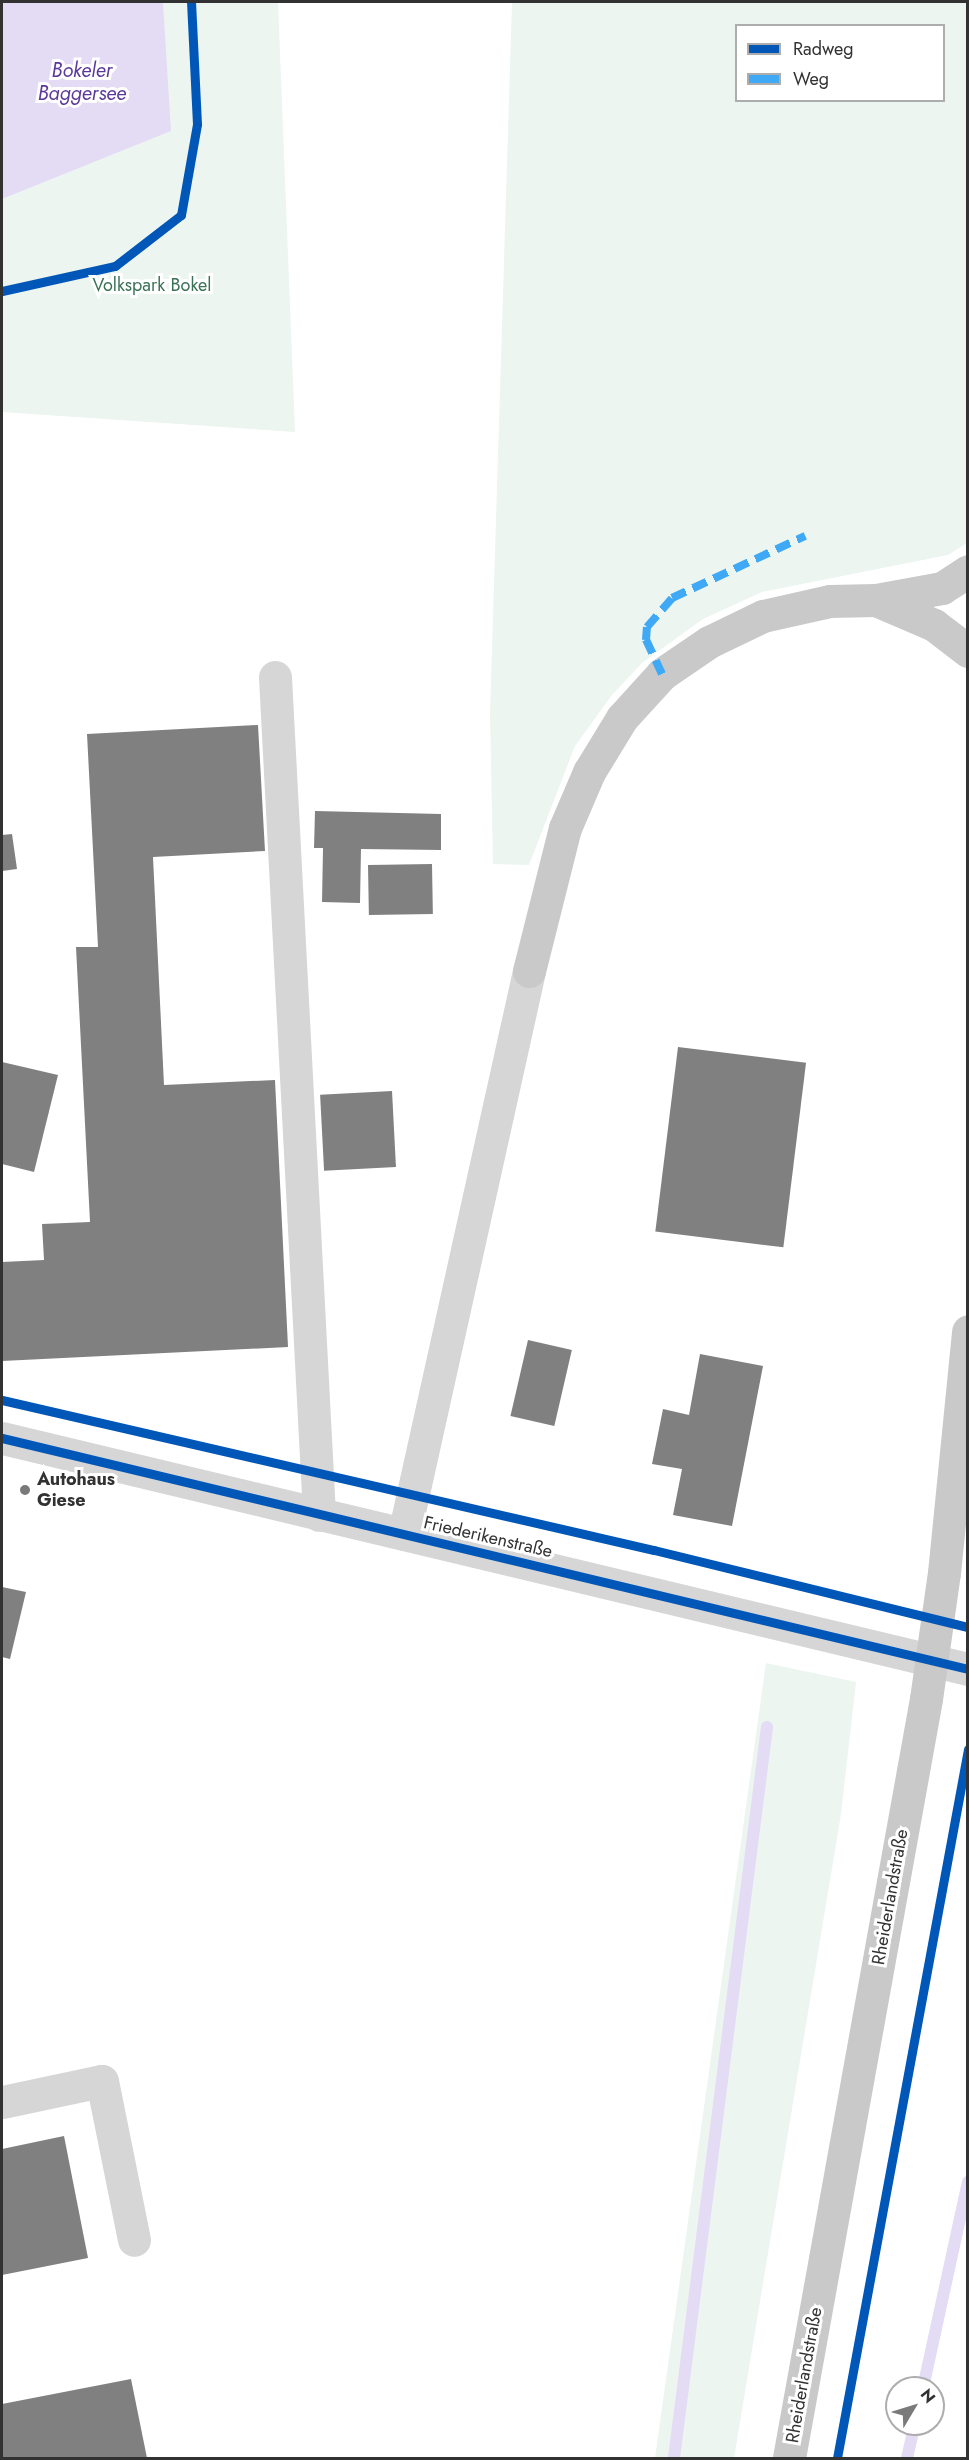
<!DOCTYPE html>
<meta charset="utf-8">
<style>
body{margin:0}
#map{position:relative;width:969px;height:2460px;overflow:hidden;background:#fff;font-family:Jost,sans-serif}
div>[style]{position:absolute}
.green>*{inset:0;background:#ecf5f0}
.water>*{inset:0;background:#e4dbf4}
.stream>*{height:12px;margin:-6px;padding:0 6px;transform-origin:6px;border-radius:6px;background:#e4dbf4}
.building>*{inset:0;background:#808080;transform-origin:0 0}
.path>*{height:4px;margin-top:-2px;transform-origin:0;background:repeating-linear-gradient(90deg,#d5d5d5 0 3px,transparent 0 6px)}
.minor>*{height:33px;margin:-16.5px;padding:0 16.5px;transform-origin:16.5px;border-radius:16.5px;background:#d6d6d6}
.major>*{height:33px;margin:-16.5px;padding:0 16.5px;transform-origin:16.5px;border-radius:16.5px;background:#c9c9c9}
.major-bridge>*{height:33px;margin:-16.5px;padding:0 16.5px;transform-origin:16.5px;border-radius:16.5px;background:#c9c9c9}
.quiet>*{height:8px;margin-top:-4px;transform-origin:0;background:repeating-linear-gradient(90deg,#3fa9f5 0 15px,transparent 0 23px)}
.cycleway>*{height:9px;margin:-4.5px;padding:0 4.5px;transform-origin:4.5px;border-radius:4.5px;background:#0057b8}
.dots>*{width:16px;height:16px;translate:-50% -50%;box-sizing:border-box;border:3px solid #fff;border-radius:50%}
span{translate:-50% -50%;white-space:nowrap;text-align:center;line-height:1.15;-webkit-text-stroke:6px #fff;paint-order:stroke}
.park-label{font-size:18px;color:#3b7256}
.poi-label{font-size:18px;color:#323232;font-weight:700}
.left{translate:0 -50%;text-align:left}
.street-label{font-size:18px;color:#323232}
.water-label{font-size:20px;color:#5b399b;font-style:italic}
.frame{position:absolute;inset:0;border:3px solid #323232;pointer-events:none}
.legend{position:absolute;left:735px;top:24px;width:210px;height:78px;box-sizing:border-box;background:#fff;border:2px solid #adadad;margin:0;padding:8px 10px;list-style:none;font-size:18px;color:#323232}
.legend li{display:flex;align-items:center;gap:12px;height:30px}
.legend b{width:30px;border:2px solid #adadad}
.north{position:absolute;left:885px;top:2376px;width:60px;height:60px;box-sizing:border-box;background:#fff;border:2px solid #adadad;border-radius:50%;rotate:52deg;font-size:16px;font-weight:700;line-height:24px;text-align:center;color:#323232}
.north::after{content:'';display:block;margin:auto;width:21px;height:27px;background:#7a7a7a;clip-path:polygon(50% 0,100% 100%,50% 72%,0 100%)}
</style>
<div id="map">
<div class="green">
<i style="clip-path:polygon(163px 2px,278px 2px,295px 432px,2px 412px,2px 199px,170px 131px)"></i>
<i style="clip-path:polygon(evenodd,512px 2px,968px 2px,967px 543px,948px 555px,762px 592px,703px 619px,642px 663px,612px 695px,575px 746px,529px 865px,493px 864px,490px 714px,512px 2px,736px 26px,944px 26px,944px 100px,736px 100px,736px 26px)"></i>
<i style="clip-path:polygon(766px 1663px,856px 1682px,841px 1814px,734px 2458px,655px 2458px)"></i>
</div>
<div class="water">
<i style="clip-path:polygon(2px 2px,163px 2px,171px 131px,2px 199px)"></i>
</div>
<div class="stream">
<i style="left:923px;top:2388px;width:211px;rotate:-77.7deg"></i>
<i style="left:674px;top:2458px;width:737px;rotate:-82.75deg"></i>
<i style="left:907px;top:2458px;width:35px;rotate:-77deg"></i>
</div>
<div class="building">
<i style="clip-path:polygon(258px 725px,265px 851px,153px 857px,164px 1085px,275px 1080px,288px 1347px,2px 1361px,2px 1262px,44px 1260px,42px 1224px,90px 1222px,76px 947px,98px 947px,87px 734px)"></i>
<i style="clip-path:polygon(315px 811px,441px 814px,441px 850px,361px 849px,360px 903px,322px 902px,323px 848px,314px 848px)"></i>
<i style="clip-path:polygon(12px 834px,17px 869px,2px 871px,2px 835px)"></i>
<i style="left:432px;top:864px;width:50px;height:64px;rotate:89deg"></i>
<i style="left:678px;top:1047px;width:129px;height:186px;rotate:7deg"></i>
<i style="clip-path:polygon(2px 1062px,58px 1075px,34px 1172px,2px 1164px)"></i>
<i style="left:392px;top:1091px;width:76px;height:72px;rotate:87deg"></i>
<i style="left:528px;top:1340px;width:45px;height:78px;rotate:13deg"></i>
<i style="clip-path:polygon(700px 1354px,763px 1366px,732px 1526px,673px 1515px,682px 1469px,652px 1464px,663px 1409px,689px 1415px)"></i>
<i style="clip-path:polygon(2px 1587px,26px 1592px,10px 1659px,2px 1657px)"></i>
<i style="clip-path:polygon(64px 2136px,88px 2258px,2px 2275px,2px 2149px)"></i>
<i style="clip-path:polygon(131px 2379px,147px 2458px,2px 2458px,2px 2404px)"></i>
</div>
<div class="path">
<i style="left:533px;top:1524px;width:380px;rotate:13.2deg"></i>
</div>
<div class="minor">
<i style="left:275px;top:677px;width:839px;rotate:86.99deg"></i>
<i style="left:2px;top:1438px;width:993px;rotate:13.45deg"></i>
<i style="left:404px;top:1534px;width:577px;rotate:-77.48deg"></i>
<i style="left:2px;top:2102px;width:102px;rotate:-11.9deg"></i>
<i style="left:102px;top:2081px;width:162px;rotate:78.6deg"></i>
</div>
<div class="major">
<i style="left:876px;top:600px;width:63px;rotate:23.3deg"></i>
<i style="left:934px;top:625px;width:43px;rotate:37.4deg"></i>
<i style="left:529px;top:971px;width:147px;rotate:-75.9deg"></i>
<i style="left:565px;top:828px;width:61px;rotate:-66.8deg"></i>
<i style="left:589px;top:772px;width:63px;rotate:-58.6deg"></i>
<i style="left:622px;top:718px;width:59px;rotate:-47.7deg"></i>
<i style="left:662px;top:674px;width:57px;rotate:-34.2deg"></i>
<i style="left:709px;top:642px;width:60px;rotate:-25.7deg"></i>
<i style="left:763px;top:616px;width:69px;rotate:-12.6deg"></i>
<i style="left:830px;top:601px;width:46px;rotate:-1.2deg"></i>
<i style="left:876px;top:600px;width:67px;rotate:-10.3deg"></i>
<i style="left:942px;top:588px;width:31px;rotate:-33deg"></i>
<i style="left:944px;top:1573px;width:243px;rotate:-84.3deg"></i>
<i style="left:789px;top:2458px;width:771px;rotate:-79.77deg"></i>
</div>
<div class="major-bridge">
<i style="left:926px;top:1699px;width:127px;rotate:-81.9deg"></i>
</div>
<div class="quiet">
<i style="left:662px;top:674px;width:38px;rotate:-115deg"></i>
<i style="left:646px;top:640px;width:13px;rotate:-86deg"></i>
<i style="left:647px;top:627px;width:38px;rotate:-49deg"></i>
<i style="left:672px;top:598px;width:147px;rotate:-25deg"></i>
</div>
<div class="cycleway">
<i style="left:2px;top:291px;width:116px;rotate:-12.5deg"></i>
<i style="left:115px;top:266px;width:83px;rotate:-37.7deg"></i>
<i style="left:181px;top:215px;width:92px;rotate:-80deg"></i>
<i style="left:197px;top:124px;width:122px;rotate:-92.8deg"></i>
<i style="left:2px;top:1400px;width:669px;rotate:12.96deg"></i>
<i style="left:654px;top:1550px;width:323px;rotate:13.8deg"></i>
<i style="left:2px;top:1438px;width:993px;rotate:13.45deg"></i>
<i style="left:837px;top:2458px;width:721px;rotate:-79.53deg"></i>
</div>
<div class="dots">
<i style="left:25px;top:1490px;background:#7a7a7a"></i>
</div>
<div class="park-label">
<span style="left:152px;top:285px">Volkspark Bokel</span>
</div>
<div class="poi-label">
<span class="left" style="left:37px;top:1490px">Autohaus<br>Giese</span>
</div>
<div class="street-label">
<span style="left:488px;top:1537px;rotate:13deg">Friederikenstraße</span>
<span style="left:890px;top:1897px;rotate:-80deg">Rheiderlandstraße</span>
<span style="left:804px;top:2375px;rotate:-80deg">Rheiderlandstraße</span>
</div>
<div class="water-label">
<span style="left:82px;top:82px">Bokeler<br>Baggersee</span>
</div>
<div class="frame"></div>
<ul class="legend">
<li><b style="height:8px;background:#0057b8"></b>Radweg</li>
<li><b style="height:8px;background:#3fa9f5"></b>Weg</li>
</ul>
<div class="north">N</div>
</div>
